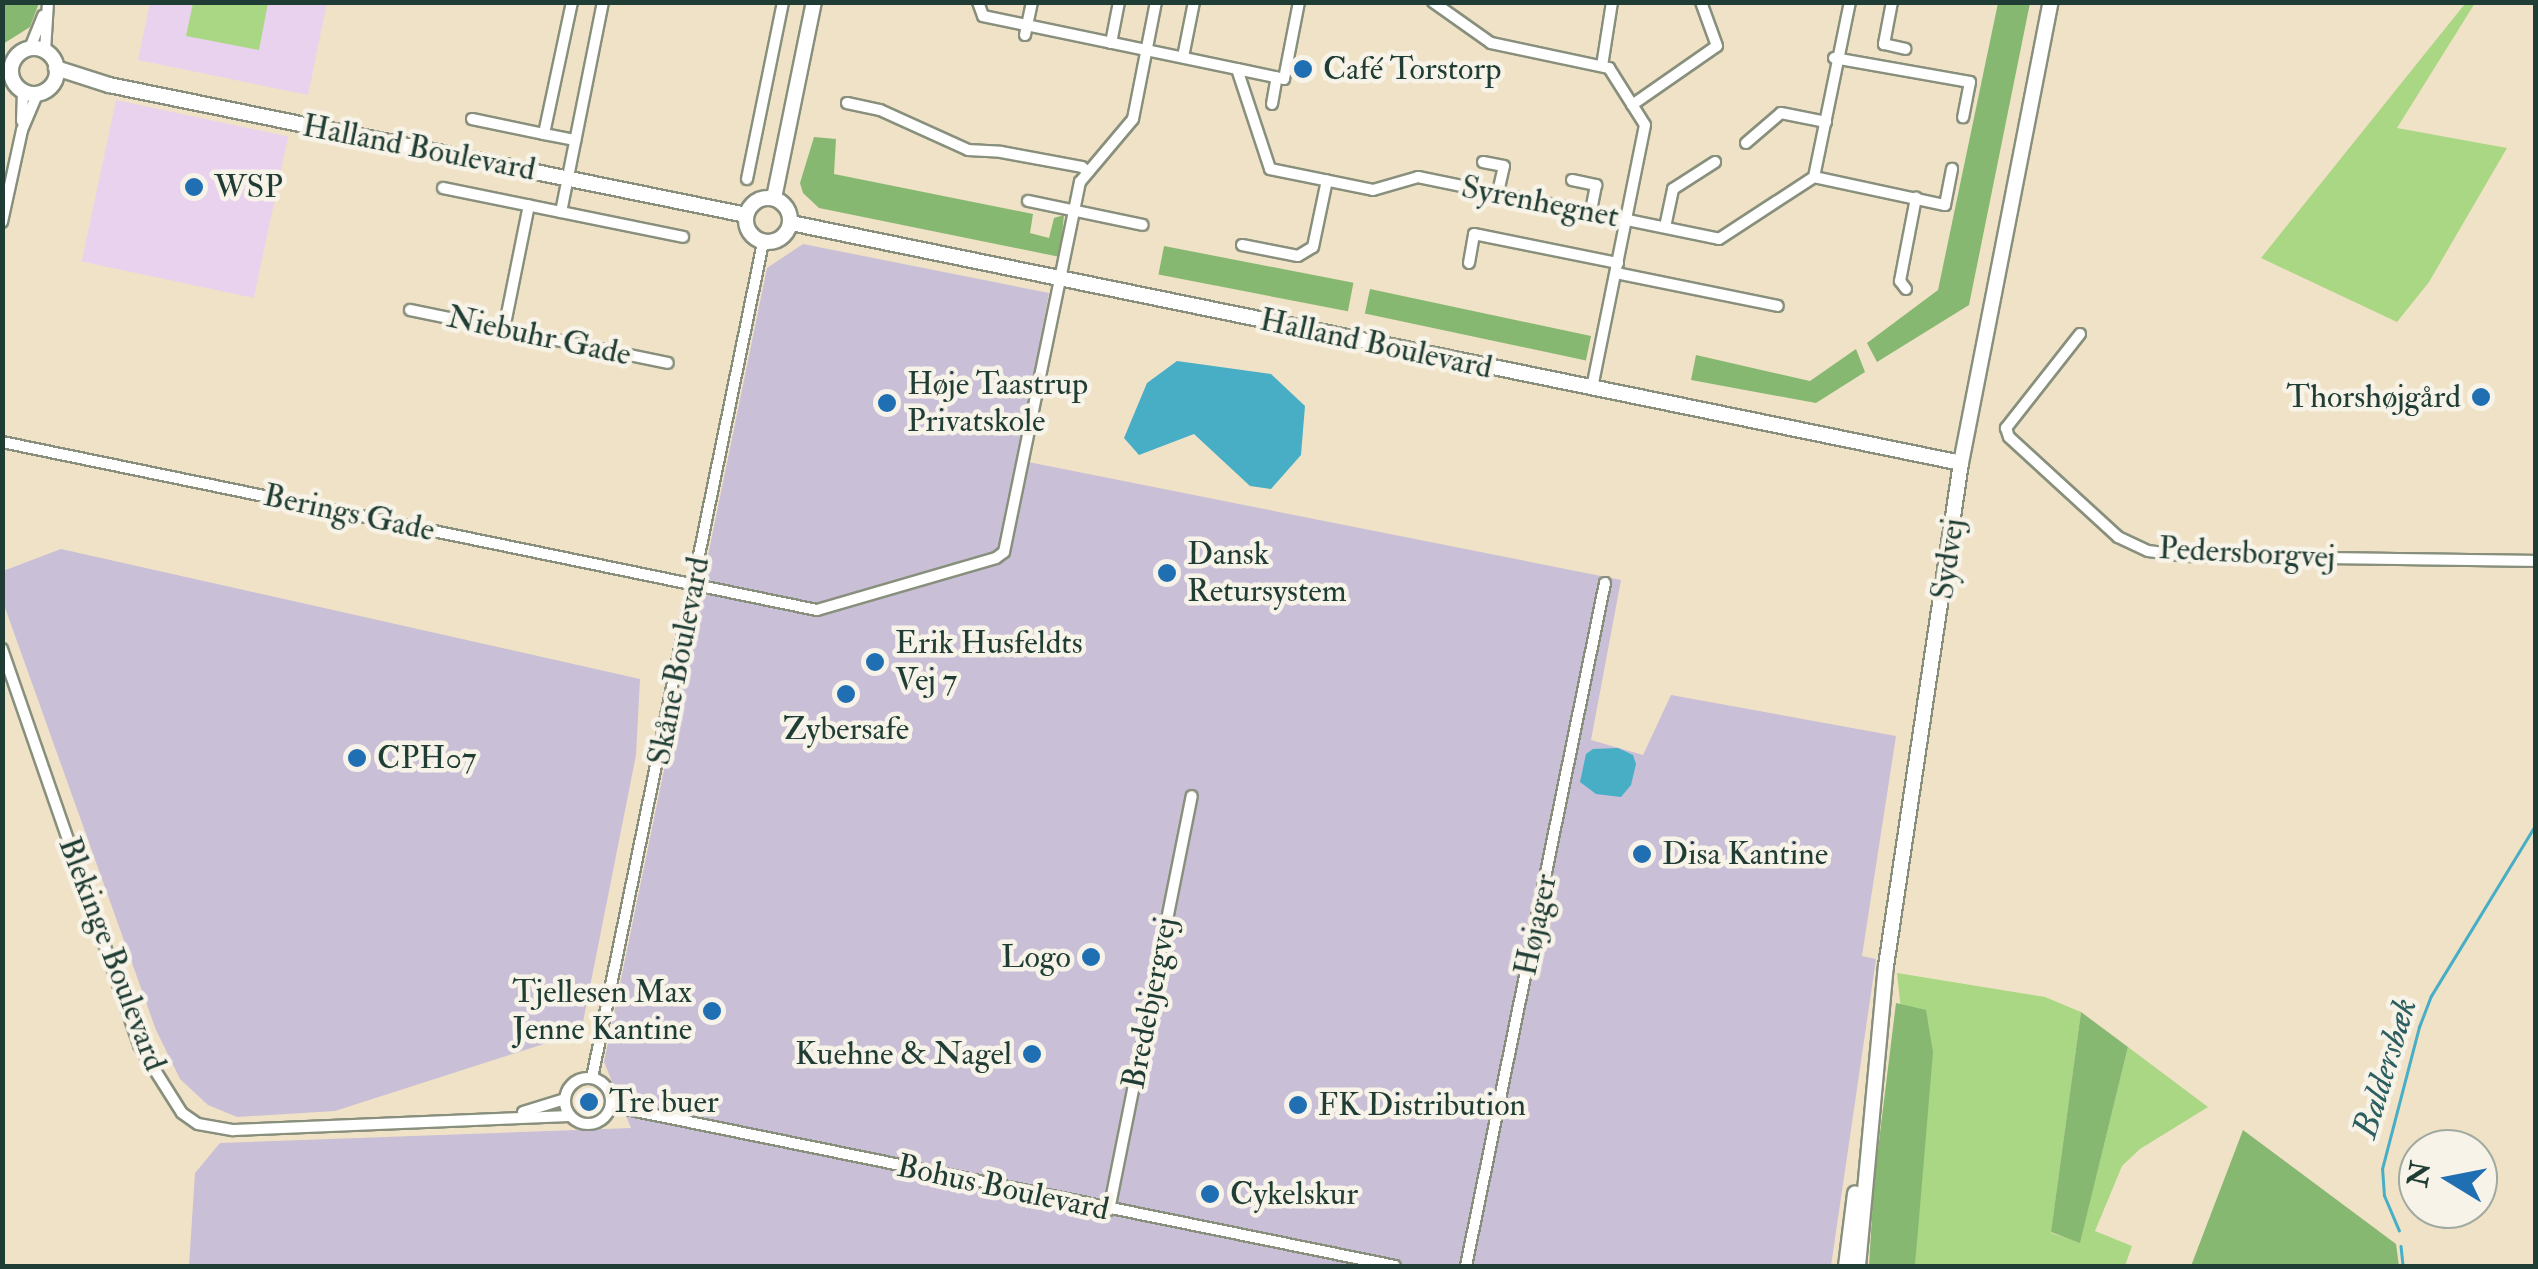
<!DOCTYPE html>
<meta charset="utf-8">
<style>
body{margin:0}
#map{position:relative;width:2538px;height:1269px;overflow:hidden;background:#f0e2c6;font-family:"IM FELL Double Pica",serif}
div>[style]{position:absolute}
.built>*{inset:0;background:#e9d2ed;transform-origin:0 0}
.industrial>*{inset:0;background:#c9bfd7}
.green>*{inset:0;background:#aad784}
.forest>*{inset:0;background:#87b872;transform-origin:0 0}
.water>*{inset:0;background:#47aec6}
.stream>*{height:2.5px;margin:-1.25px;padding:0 1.25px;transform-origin:1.25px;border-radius:1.25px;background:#47aec6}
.roads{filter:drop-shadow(2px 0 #88907d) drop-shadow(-2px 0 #88907d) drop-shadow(0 2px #88907d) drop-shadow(0 -2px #88907d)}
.street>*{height:10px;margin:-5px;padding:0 5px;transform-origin:5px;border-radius:5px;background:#fff}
.street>.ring{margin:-5px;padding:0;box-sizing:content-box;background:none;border:10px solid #fff;border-radius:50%}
.secondary>*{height:14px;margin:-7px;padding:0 7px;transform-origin:7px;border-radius:7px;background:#fff}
.secondary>.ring{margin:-7px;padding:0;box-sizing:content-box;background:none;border:14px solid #fff;border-radius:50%}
.dots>*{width:28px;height:28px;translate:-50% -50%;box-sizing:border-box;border:5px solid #f7f3e8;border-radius:50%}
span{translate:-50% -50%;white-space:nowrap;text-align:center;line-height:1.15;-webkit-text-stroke:9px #f7f3e8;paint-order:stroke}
.poi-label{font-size:32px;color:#1f3d34}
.left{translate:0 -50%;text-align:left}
.right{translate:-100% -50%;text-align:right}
.street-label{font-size:32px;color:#1f3d34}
.water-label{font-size:35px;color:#2b5f60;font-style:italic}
.frame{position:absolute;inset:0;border:5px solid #1f3d34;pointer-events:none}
.north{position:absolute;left:2398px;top:1129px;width:100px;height:100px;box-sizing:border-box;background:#f7f3e8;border:2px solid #a1aaa0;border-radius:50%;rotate:280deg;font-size:28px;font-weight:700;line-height:40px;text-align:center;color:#1f3d34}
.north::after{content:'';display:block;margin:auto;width:35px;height:45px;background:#1f6fb2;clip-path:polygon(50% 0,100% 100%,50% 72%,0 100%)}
</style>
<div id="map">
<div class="built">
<i style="clip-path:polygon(150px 3px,327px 3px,308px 95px,138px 60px)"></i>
<i style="left:116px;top:100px;width:176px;height:165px;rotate:12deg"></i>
</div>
<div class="industrial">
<i style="clip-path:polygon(803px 244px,1049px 293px,1018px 460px,1621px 580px,1591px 740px,1643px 755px,1671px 695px,1896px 736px,1862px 956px,1876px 959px,1831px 1266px,189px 1266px,195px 1173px,220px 1143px,631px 1128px,604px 1062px,767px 268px)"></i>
<i style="clip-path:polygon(61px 549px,640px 679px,636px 755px,581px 1032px,335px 1111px,237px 1117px,208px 1105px,180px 1079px,156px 1030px,3px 602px,3px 571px)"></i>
</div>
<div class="green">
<i style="clip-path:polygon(193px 3px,268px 3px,259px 50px,186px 36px)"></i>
<i style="clip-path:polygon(2434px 3px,2475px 3px,2397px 128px,2507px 148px,2429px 282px,2397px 322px,2261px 258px,2464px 5px)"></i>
<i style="clip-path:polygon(1897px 973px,2045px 997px,2081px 1012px,2051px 1233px,2080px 1242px,2128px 1047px,2208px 1107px,2140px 1149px,2122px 1166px,2095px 1231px,2132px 1246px,2125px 1266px,1915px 1266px,1920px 1186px)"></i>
</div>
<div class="forest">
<i style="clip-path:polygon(3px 2px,39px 3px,30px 27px,3px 44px)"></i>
<i style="clip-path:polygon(1998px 3px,2030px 3px,1969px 305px,1877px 362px,1867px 343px,1938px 290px)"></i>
<i style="clip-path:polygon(814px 137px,836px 139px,834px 174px,1033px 214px,1030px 233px,1049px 238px,1054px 218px,1064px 215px,1060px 257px,819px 208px,803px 193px,800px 183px)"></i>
<i style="left:1164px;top:246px;width:193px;height:29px;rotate:11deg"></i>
<i style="left:1370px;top:289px;width:226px;height:25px;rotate:12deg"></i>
<i style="clip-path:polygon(1856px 349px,1865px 372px,1816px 403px,1691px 380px,1696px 355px,1810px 381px)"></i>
<i style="clip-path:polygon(1896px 1003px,1926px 1010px,1933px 1052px,1915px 1266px,1869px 1266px,1874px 1182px)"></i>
<i style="clip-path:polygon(2081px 1012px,2128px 1047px,2080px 1243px,2051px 1232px)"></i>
<i style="clip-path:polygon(2243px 1130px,2396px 1244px,2399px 1266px,2191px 1266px)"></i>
</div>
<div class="water">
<i style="clip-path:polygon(1177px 361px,1271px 374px,1305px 406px,1301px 455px,1271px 489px,1250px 486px,1194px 434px,1139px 455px,1124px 438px,1147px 383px)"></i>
<i style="clip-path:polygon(1618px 748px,1633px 755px,1636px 764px,1631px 785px,1621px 797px,1596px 794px,1580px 782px,1586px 754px,1593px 749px)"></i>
</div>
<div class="stream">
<i style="left:2399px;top:1231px;width:38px;rotate:-113deg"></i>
<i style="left:2384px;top:1196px;width:27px;rotate:-94deg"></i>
<i style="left:2382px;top:1169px;width:147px;rotate:-75.4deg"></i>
<i style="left:2419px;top:1027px;width:33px;rotate:-69deg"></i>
<i style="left:2431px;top:996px;width:202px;rotate:-58.6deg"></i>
<i style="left:2401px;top:1246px;width:20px;rotate:84deg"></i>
</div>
<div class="roads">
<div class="street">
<i style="left:572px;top:2px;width:135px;rotate:102deg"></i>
<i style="left:544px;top:134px;width:32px;rotate:11deg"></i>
<i style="left:978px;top:2px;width:15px;rotate:70deg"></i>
<i style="left:983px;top:16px;width:259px;rotate:11.8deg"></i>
<i style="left:1237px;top:69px;width:105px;rotate:71.7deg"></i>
<i style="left:1270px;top:169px;width:105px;rotate:11.5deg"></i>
<i style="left:1373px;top:190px;width:47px;rotate:-16.1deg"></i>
<i style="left:1418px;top:177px;width:307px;rotate:11.6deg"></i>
<i style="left:1719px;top:239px;width:113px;rotate:-33.1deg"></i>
<i style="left:1814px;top:177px;width:179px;rotate:-78.4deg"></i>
<i style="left:1433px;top:2px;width:71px;rotate:35.3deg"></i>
<i style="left:1491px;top:43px;width:121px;rotate:12deg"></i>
<i style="left:1609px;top:68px;width:67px;rotate:57.7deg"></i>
<i style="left:1645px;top:125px;width:269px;rotate:101.4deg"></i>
<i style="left:1892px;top:2px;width:43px;rotate:100.8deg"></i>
<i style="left:1884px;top:44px;width:22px;rotate:13deg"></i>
<i style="left:1025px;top:35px;width:34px;rotate:-78deg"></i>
<i style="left:1111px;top:43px;width:42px;rotate:-79deg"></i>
<i style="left:30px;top:48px;width:35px;rotate:-68deg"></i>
<i style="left:45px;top:51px;width:49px;rotate:-86.5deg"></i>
<i style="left:1183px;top:57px;width:56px;rotate:-78.7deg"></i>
<i style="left:1834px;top:58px;width:138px;rotate:10deg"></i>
<i style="left:1970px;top:82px;width:36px;rotate:101deg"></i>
<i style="left:1602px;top:66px;width:65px;rotate:-81.1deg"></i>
<i style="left:1237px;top:69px;width:48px;rotate:12deg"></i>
<i style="left:1284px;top:79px;width:78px;rotate:-79deg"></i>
<i style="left:847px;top:103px;width:34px;rotate:12deg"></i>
<i style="left:880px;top:110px;width:97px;rotate:24.4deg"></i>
<i style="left:968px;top:150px;width:33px;rotate:3deg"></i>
<i style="left:1001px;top:152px;width:82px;rotate:10.5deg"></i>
<i style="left:1082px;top:167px;width:8px;rotate:40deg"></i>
<i style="left:1272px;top:104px;width:27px;rotate:-80deg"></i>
<i style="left:1632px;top:105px;width:103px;rotate:-34.8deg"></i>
<i style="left:1717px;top:46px;width:47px;rotate:-110deg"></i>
<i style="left:472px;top:119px;width:74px;rotate:11.8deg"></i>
<i style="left:22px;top:121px;width:29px;rotate:-88deg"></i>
<i style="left:1746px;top:143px;width:46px;rotate:-40.6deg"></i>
<i style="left:1781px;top:113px;width:46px;rotate:11.3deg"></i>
<i style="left:1483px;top:162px;width:21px;rotate:11deg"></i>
<i style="left:1504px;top:166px;width:28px;rotate:103deg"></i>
<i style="left:1814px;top:177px;width:134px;rotate:12.1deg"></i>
<i style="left:1945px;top:205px;width:37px;rotate:-79deg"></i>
<i style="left:747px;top:179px;width:181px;rotate:-78.5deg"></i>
<i style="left:1572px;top:180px;width:25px;rotate:12deg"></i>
<i style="left:1596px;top:185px;width:26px;rotate:101deg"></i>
<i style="left:443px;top:188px;width:245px;rotate:11.5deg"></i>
<i style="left:1028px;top:201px;width:117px;rotate:11.8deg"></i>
<i style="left:561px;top:212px;width:214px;rotate:-78.7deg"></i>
<i style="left:2px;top:222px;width:94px;rotate:-77.7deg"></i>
<i style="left:22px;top:130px;width:39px;rotate:-67deg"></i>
<i style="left:1665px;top:227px;width:39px;rotate:-78deg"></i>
<i style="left:1673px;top:189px;width:50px;rotate:-32.7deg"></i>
<i style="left:1242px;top:245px;width:57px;rotate:11.1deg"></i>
<i style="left:1298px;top:256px;width:17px;rotate:-31deg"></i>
<i style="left:1313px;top:247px;width:68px;rotate:-78.2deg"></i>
<i style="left:1469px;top:263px;width:29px;rotate:-80deg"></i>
<i style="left:1474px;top:234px;width:147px;rotate:11.4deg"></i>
<i style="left:1616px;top:273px;width:165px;rotate:11.5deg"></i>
<i style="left:1906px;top:289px;width:10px;rotate:-127deg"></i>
<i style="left:1900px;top:281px;width:85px;rotate:-79.1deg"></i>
<i style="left:410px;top:310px;width:263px;rotate:11.6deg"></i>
<i style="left:504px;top:329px;width:126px;rotate:-78.6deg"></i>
<i style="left:2080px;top:334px;width:120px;rotate:128.2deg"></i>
<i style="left:2006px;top:428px;width:9px;rotate:72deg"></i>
<i style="left:2009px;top:437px;width:148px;rotate:42.5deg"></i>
<i style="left:2118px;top:537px;width:33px;rotate:25deg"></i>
<i style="left:2148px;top:551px;width:40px;rotate:7.1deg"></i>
<i style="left:2188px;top:556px;width:348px;rotate:0.8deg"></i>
<i style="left:2px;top:442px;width:832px;rotate:11.65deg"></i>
<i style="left:817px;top:610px;width:186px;rotate:-16.2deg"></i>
<i style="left:996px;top:558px;width:10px;rotate:-37deg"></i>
<i style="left:1004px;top:552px;width:378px;rotate:-78.4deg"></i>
<i style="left:1080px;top:182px;width:82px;rotate:-49.9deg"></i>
<i style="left:1133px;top:119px;width:119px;rotate:-78.9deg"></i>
<i style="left:2px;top:649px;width:419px;rotate:70.9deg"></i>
<i style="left:139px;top:1045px;width:80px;rotate:57.7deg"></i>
<i style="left:182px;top:1113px;width:19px;rotate:35deg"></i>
<i style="left:198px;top:1124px;width:36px;rotate:10deg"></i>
<i style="left:233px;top:1130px;width:337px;rotate:-2.4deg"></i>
<i class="ring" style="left:565px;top:1078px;width:36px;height:36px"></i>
<i style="left:592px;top:1078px;width:852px;rotate:-78.43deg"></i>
<i style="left:611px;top:1106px;width:800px;rotate:11.53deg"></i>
<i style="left:523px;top:1112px;width:44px;rotate:-17.2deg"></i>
<i style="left:1109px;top:1210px;width:422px;rotate:-78.7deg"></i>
<i style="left:1466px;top:1266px;width:697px;rotate:-78.5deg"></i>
</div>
<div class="secondary">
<i class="ring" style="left:11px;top:48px;width:32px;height:32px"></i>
<i style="left:56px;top:68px;width:56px;rotate:17.8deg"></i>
<i style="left:109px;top:85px;width:650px;rotate:11.53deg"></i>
<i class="ring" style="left:746px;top:198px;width:30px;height:30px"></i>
<i style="left:774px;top:198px;width:200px;rotate:-78.5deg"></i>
<i style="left:791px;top:223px;width:1194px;rotate:11.59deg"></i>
<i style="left:1846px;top:1266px;width:73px;rotate:-82.9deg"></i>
<i style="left:1858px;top:1266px;width:301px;rotate:-84.7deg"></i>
<i style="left:1886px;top:966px;width:509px;rotate:-81.52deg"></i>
<i style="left:1961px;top:463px;width:470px;rotate:-79deg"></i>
</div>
</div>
<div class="dots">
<i style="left:1303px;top:69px;background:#1f6fb2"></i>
<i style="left:194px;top:187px;background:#1f6fb2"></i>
<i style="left:2481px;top:397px;background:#1f6fb2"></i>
<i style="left:887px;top:403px;background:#1f6fb2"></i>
<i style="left:1167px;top:573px;background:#1f6fb2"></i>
<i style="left:875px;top:662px;background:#1f6fb2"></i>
<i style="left:846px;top:694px;background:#1f6fb2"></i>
<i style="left:357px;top:758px;background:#1f6fb2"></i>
<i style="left:1642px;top:854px;background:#1f6fb2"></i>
<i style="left:1091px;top:957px;background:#1f6fb2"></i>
<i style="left:712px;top:1011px;background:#1f6fb2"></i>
<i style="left:1032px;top:1054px;background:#1f6fb2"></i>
<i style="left:589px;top:1102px;background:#1f6fb2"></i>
<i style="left:1298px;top:1105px;background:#1f6fb2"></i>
<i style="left:1210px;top:1194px;background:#1f6fb2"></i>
</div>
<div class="poi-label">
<span class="left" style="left:1323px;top:69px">Café Torstorp</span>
<span class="left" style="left:214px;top:187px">WSP</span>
<span class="left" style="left:907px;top:403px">Høje Taastrup<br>Privatskole</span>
<span class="right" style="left:2461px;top:397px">Thorshøjgård</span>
<span class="left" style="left:1187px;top:573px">Dansk<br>Retursystem</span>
<span class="left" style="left:895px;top:662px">Erik Husfeldts<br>Vej 7</span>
<span style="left:846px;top:729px">Zybersafe</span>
<span class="left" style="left:377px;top:758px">CPH07</span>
<span class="left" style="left:1662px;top:854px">Disa Kantine</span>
<span class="right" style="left:1071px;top:957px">Logo</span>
<span class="right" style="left:692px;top:1011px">Tjellesen Max<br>Jenne Kantine</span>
<span class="right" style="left:1012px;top:1054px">Kuehne &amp; Nagel</span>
<span class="left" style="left:609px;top:1102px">Tre buer</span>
<span class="left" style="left:1318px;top:1105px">FK Distribution</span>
<span class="left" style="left:1230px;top:1194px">Cykelskur</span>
</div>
<div class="street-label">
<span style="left:419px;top:148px;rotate:11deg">Halland Boulevard</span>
<span style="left:1540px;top:202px;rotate:11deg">Syrenhegnet</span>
<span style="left:539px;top:336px;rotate:12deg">Niebuhr Gade</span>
<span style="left:1376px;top:344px;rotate:12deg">Halland Boulevard</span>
<span style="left:349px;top:513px;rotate:12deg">Berings Gade</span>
<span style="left:2247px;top:553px;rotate:3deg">Pedersborgvej</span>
<span style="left:1948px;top:559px;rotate:-82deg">Sydvej</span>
<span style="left:679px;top:661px;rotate:-79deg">Skåne Boulevard</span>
<span style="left:1536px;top:925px;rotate:-78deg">Højager</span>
<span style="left:112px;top:954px;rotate:69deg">Blekinge Boulevard</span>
<span style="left:1150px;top:1003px;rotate:-79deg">Bredebjergvej</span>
<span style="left:1003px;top:1188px;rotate:12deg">Bohus Boulevard</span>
</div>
<div class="water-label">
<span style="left:2385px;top:1068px;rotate:-73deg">Baldersbæk</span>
</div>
<div class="frame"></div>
<div class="north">N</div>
</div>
